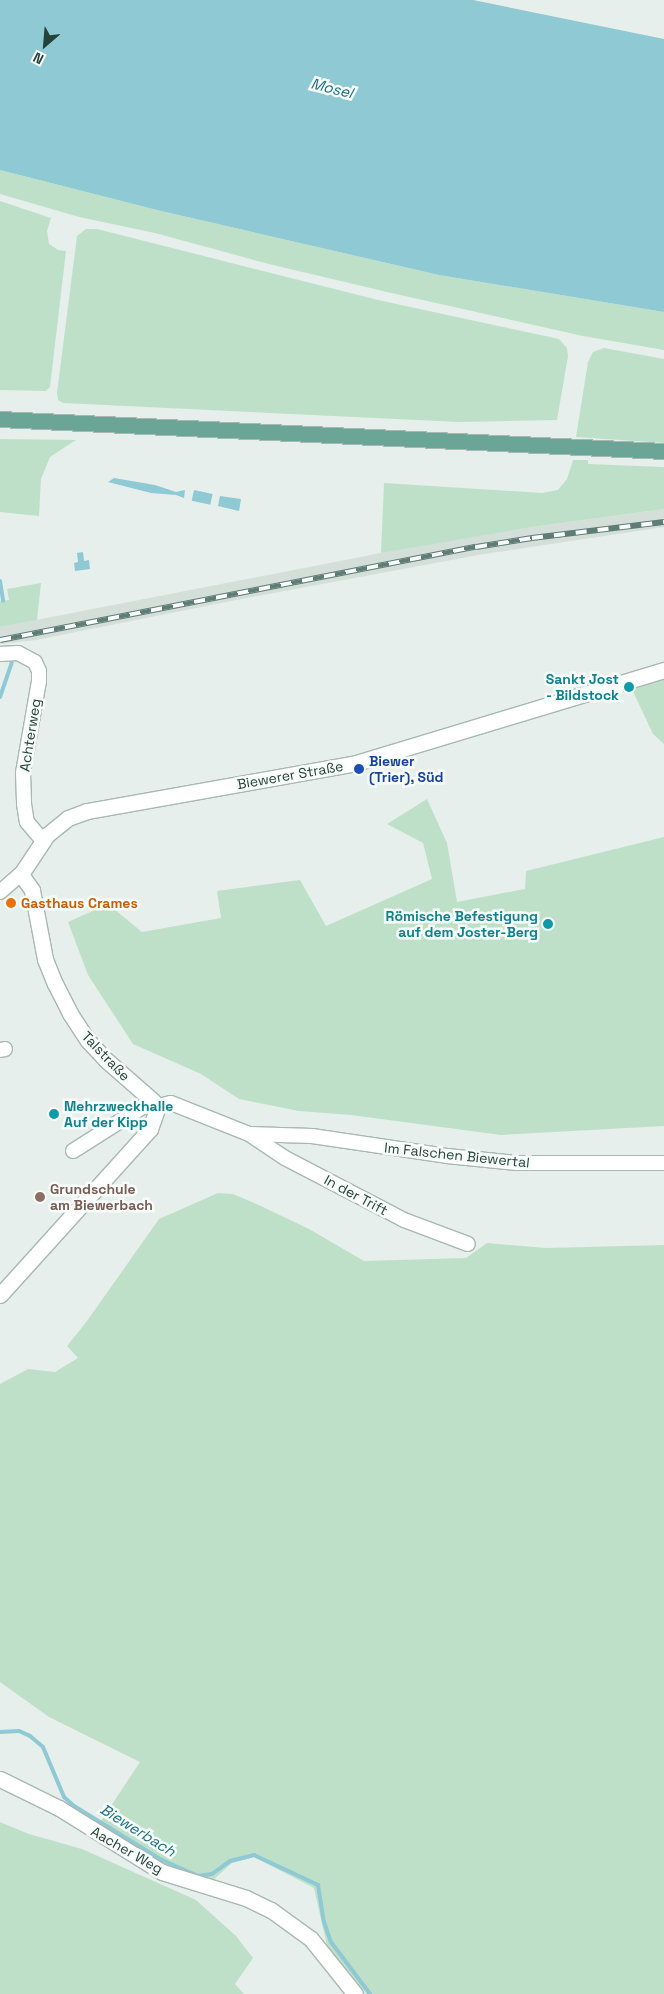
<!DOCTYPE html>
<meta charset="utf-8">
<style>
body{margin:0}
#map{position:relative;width:664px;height:1994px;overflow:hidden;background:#e6efeb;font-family:"Space Grotesk",sans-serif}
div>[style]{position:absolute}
.built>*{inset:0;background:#d4dfda}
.green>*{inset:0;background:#bfe0c8}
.water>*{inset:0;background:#8ec9d4;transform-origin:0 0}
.stream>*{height:4px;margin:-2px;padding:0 2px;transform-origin:2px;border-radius:2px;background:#8ec9d4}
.roads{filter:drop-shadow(1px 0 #a8b8b2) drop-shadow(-1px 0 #a8b8b2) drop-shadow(0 1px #a8b8b2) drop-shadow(0 -1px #a8b8b2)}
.minor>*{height:14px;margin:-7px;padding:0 7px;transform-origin:7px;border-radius:7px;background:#fff}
.tertiary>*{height:15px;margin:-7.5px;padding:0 7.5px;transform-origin:7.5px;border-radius:7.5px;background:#fff}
.primary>*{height:15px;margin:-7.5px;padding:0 7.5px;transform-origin:7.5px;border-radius:7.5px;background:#6aa596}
.rail>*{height:5.5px;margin-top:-2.75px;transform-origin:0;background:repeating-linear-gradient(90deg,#f7fbf9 0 11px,#5f7d75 0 22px);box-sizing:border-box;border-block:1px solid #5f7d75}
.dots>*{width:14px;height:14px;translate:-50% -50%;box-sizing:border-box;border:2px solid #f7fbf9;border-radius:50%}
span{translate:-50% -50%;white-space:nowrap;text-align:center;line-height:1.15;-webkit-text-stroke:5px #f7fbf9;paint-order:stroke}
.culture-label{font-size:14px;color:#0d838f;font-weight:700}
.right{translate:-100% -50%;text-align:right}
.left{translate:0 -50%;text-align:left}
.street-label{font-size:14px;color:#24423a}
.transit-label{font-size:14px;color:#164399;font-weight:700}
.food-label{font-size:14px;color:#c56008;font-weight:700}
.education-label{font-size:14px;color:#785e54;font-weight:700}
.water-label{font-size:15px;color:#1c6f80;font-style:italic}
.north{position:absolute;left:20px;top:20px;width:50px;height:50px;-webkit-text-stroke:4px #f7fbf9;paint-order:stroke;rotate:207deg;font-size:14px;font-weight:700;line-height:20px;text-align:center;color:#24423a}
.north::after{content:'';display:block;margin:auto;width:18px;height:22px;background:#24423a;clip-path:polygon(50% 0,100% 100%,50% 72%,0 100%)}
</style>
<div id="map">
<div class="built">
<i style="clip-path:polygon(664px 509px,664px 527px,478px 555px,231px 601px,36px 640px,0 644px,0 627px,422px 545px,532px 527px)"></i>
</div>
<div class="green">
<i style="clip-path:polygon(0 170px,161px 211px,439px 275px,664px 312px,664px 350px,583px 336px,387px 292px,269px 264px,155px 233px,79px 217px,0 194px)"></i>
<i style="clip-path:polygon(0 201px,51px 218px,47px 231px,49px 244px,58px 250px,66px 251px,50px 387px,46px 391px,0 390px)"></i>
<i style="clip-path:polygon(86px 229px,97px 229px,378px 300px,559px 339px,567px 348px,568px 356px,557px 420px,459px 422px,63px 403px,58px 400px,57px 393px,77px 236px)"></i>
<i style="clip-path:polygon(604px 348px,664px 359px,664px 443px,576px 437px,588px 362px,593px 352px)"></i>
<i style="clip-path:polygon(0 439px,76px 440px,50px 457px,41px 479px,39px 516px,0 512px)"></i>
<i style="clip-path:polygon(573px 460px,588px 460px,588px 464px,664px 467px,664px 509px,532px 527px,381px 553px,384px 483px,542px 493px,558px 490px,567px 479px)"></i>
<i style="clip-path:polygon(41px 583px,37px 620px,0 627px,0 601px,9px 600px,7px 589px)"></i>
<i style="clip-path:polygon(664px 677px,664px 744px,653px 734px,631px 687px)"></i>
<i style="clip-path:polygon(427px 799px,447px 843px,457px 902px,525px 889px,526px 871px,664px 837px,664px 1126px,501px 1135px,351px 1115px,299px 1111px,239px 1099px,201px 1074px,133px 1044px,88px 975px,68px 922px,108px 904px,142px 932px,221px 918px,217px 891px,300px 880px,326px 926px,432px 879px,423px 843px,387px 824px)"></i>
<i style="clip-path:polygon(218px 1193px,233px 1194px,261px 1206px,309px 1229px,364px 1261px,466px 1258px,487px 1243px,546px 1248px,664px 1245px,664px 1994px,367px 1994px,327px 1946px,314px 1888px,254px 1857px,232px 1863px,213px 1880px,178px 1872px,99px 1824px,140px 1762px,49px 1717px,0 1682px,0 1384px,28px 1369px,55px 1372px,78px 1358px,67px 1346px,87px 1321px,159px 1219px)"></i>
<i style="clip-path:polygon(0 1822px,29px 1834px,82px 1849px,196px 1900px,236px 1936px,253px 1958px,235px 1984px,244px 1994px,0 1994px)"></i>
</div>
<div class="water">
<i style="clip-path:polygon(0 0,473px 0,664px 39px,664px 312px,439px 275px,161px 211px,0 170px)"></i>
<i style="clip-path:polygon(114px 478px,155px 485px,176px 492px,185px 490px,184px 498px,176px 495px,151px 493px,108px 482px)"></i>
<i style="left:194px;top:490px;width:19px;height:11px;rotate:12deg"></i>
<i style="clip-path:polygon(220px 496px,241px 499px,239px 511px,218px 506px)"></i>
<i style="clip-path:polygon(83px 552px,84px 561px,89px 560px,90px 569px,75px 571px,74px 563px,78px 562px,77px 553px)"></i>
</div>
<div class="stream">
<i style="left:0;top:581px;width:20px;rotate:81deg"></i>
<i style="left:0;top:697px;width:36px;rotate:-71deg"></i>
<i style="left:0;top:1732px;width:19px;rotate:-3deg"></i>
<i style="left:19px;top:1731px;width:12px;rotate:24deg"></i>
<i style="left:30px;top:1736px;width:17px;rotate:40deg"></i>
<i style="left:43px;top:1747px;width:54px;rotate:67.2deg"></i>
<i style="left:64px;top:1797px;width:13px;rotate:42deg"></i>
<i style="left:74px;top:1806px;width:101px;rotate:31.6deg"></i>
<i style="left:160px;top:1859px;width:42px;rotate:24.1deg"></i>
<i style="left:198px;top:1876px;width:14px;rotate:-8deg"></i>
<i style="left:212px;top:1874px;width:22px;rotate:-36deg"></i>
<i style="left:230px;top:1861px;width:25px;rotate:-14deg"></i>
<i style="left:254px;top:1855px;width:71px;rotate:25.1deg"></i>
<i style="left:318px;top:1885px;width:37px;rotate:81deg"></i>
<i style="left:324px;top:1922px;width:21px;rotate:71deg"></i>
<i style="left:331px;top:1942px;width:65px;rotate:53.1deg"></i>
</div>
<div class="roads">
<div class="minor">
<i style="left:0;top:654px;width:18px;rotate:-3deg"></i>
<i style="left:18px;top:653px;width:19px;rotate:28deg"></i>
<i style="left:35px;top:662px;width:10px;rotate:66deg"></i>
<i style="left:39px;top:671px;width:10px;rotate:90deg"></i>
<i style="left:39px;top:681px;width:93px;rotate:99.9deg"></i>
<i style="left:23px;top:773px;width:31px;rotate:88deg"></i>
<i style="left:24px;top:804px;width:18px;rotate:81deg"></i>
<i style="left:27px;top:822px;width:23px;rotate:50deg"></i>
<i style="left:0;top:892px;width:28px;rotate:-41deg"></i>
<i style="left:0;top:1050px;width:5px;rotate:-11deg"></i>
<i style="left:249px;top:1134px;width:43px;rotate:33.7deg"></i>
<i style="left:285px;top:1158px;width:134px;rotate:27.5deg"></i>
<i style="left:404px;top:1220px;width:68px;rotate:20.6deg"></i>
<i style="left:73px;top:1151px;width:84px;rotate:-32.4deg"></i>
<i style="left:144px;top:1106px;width:11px;rotate:5deg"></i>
<i style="left:155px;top:1107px;width:16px;rotate:-14deg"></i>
<i style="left:171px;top:1103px;width:84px;rotate:21.7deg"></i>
<i style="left:249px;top:1134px;width:63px;rotate:1.8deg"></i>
<i style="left:312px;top:1136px;width:136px;rotate:8.4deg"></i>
<i style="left:447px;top:1156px;width:70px;rotate:5.7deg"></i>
<i style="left:517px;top:1163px;width:147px"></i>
</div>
<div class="tertiary">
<i style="left:0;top:1295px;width:224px;rotate:-47.9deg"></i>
<i style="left:150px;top:1129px;width:18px;rotate:-71deg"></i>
<i style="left:156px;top:1112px;width:11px;rotate:-105deg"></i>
<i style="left:153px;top:1101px;width:62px;rotate:-138.9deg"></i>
<i style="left:106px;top:1060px;width:26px;rotate:-133deg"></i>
<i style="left:88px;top:1041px;width:33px;rotate:-123deg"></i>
<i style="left:70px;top:1013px;width:33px;rotate:-117deg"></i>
<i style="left:55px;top:984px;width:27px;rotate:-112deg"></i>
<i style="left:45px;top:959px;width:70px;rotate:-100.7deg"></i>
<i style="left:32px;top:890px;width:19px;rotate:-125deg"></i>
<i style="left:21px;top:874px;width:47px;rotate:-56.3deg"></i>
<i style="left:47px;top:835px;width:27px;rotate:-39deg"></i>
<i style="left:68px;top:818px;width:20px;rotate:-20deg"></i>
<i style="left:87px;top:811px;width:273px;rotate:-10.1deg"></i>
<i style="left:356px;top:763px;width:322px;rotate:-16.8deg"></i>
<i style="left:0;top:1779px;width:66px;rotate:26.2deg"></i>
<i style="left:59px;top:1808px;width:121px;rotate:31.9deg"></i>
<i style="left:162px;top:1872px;width:88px;rotate:17.2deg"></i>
<i style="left:246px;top:1898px;width:28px;rotate:26deg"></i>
<i style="left:271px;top:1910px;width:49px;rotate:35.9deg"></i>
<i style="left:311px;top:1939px;width:70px;rotate:51.3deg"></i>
</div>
<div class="primary">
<i style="left:0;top:419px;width:665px;rotate:2.76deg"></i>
</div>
</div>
<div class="rail">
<i style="left:0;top:640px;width:485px;rotate:-11.1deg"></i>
<i style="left:476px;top:547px;width:57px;rotate:-9.1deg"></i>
<i style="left:532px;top:538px;width:133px;rotate:-6.9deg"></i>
</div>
<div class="dots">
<i style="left:629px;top:687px;background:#0f9aa8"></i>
<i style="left:359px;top:769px;background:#1a4fb4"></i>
<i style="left:11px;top:903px;background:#e8710a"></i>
<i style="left:548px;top:924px;background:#0f9aa8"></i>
<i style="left:54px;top:1114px;background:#0f9aa8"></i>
<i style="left:40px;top:1197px;background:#8d6e63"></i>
</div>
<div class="culture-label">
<span class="right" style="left:619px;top:687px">Sankt Jost<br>- Bildstock</span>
<span class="right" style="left:538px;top:924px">Römische Befestigung<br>auf dem Joster-Berg</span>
<span class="left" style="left:64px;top:1114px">Mehrzweckhalle<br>Auf der Kipp</span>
</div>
<div class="street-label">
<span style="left:30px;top:735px;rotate:-81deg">Achterweg</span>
<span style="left:290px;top:775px;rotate:-10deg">Biewerer Straße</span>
<span style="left:106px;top:1056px;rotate:46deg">Talstraße</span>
<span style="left:457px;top:1155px;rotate:6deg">Im Falschen Biewertal</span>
<span style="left:356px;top:1195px;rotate:28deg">In der Trift</span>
<span style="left:127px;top:1850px;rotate:30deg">Aacher Weg</span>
</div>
<div class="transit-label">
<span class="left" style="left:369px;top:769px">Biewer<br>(Trier), Süd</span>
</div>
<div class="food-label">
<span class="left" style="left:21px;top:903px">Gasthaus Crames</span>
</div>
<div class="education-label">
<span class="left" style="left:50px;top:1197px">Grundschule<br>am Biewerbach</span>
</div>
<div class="water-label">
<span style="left:332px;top:88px;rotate:14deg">Mosel</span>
<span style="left:138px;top:1830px;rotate:32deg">Biewerbach</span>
</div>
<div class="north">N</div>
</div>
